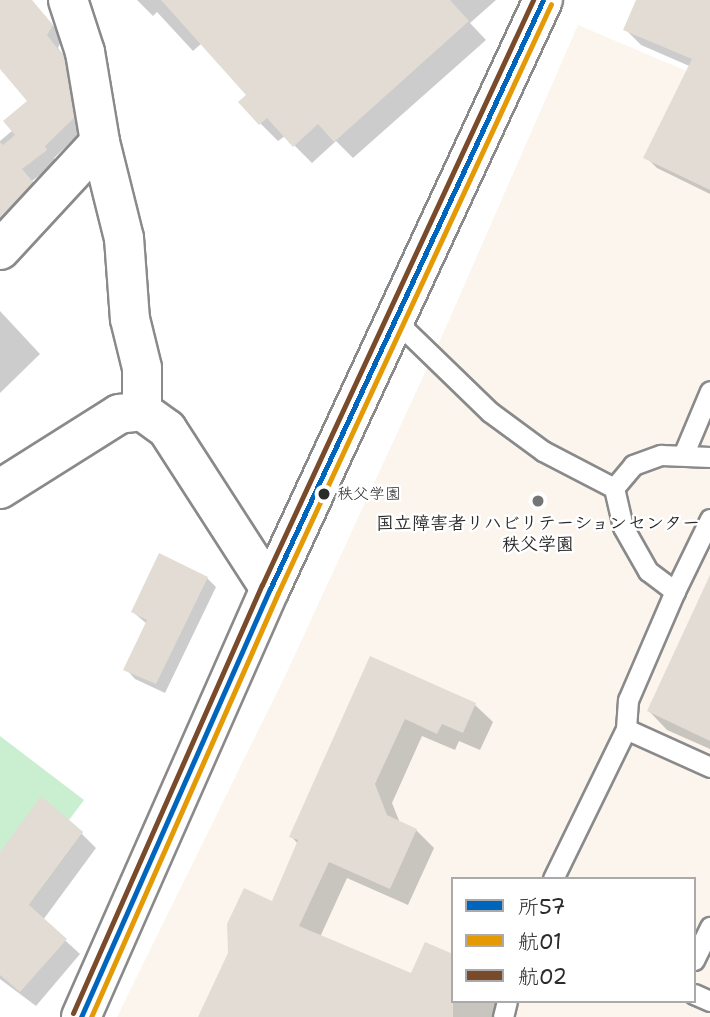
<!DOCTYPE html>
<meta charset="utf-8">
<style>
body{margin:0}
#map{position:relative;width:710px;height:1017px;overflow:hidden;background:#fff;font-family:"Shantell Sans","Klee One",sans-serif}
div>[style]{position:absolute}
.built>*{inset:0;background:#fbf5ee}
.green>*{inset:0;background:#caeed0}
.shadow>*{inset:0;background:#0003}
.building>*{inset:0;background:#e2dcd4}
.roads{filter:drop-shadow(2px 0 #8a8a8a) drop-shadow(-2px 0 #8a8a8a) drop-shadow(0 2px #8a8a8a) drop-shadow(0 -2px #8a8a8a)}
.lane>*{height:19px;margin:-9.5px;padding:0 9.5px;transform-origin:9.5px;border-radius:9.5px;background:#fff}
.street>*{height:38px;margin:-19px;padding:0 19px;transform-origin:19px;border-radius:19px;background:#fff}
.secondary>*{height:38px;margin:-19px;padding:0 19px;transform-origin:19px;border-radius:19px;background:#fff}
.bus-1>*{height:5px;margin:-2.5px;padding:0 2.5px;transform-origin:2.5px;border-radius:2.5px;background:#0065bd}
.bus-2>*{height:5px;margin:-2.5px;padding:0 2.5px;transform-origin:2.5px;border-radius:2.5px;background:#e39a04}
.bus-3>*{height:5px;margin:-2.5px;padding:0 2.5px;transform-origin:2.5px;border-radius:2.5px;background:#7a4b2a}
.dots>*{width:19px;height:19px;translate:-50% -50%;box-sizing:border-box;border:4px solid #fff;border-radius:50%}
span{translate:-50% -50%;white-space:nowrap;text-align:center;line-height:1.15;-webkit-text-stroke:5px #fff;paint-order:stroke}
.bus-label{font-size:16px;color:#2b2b2b}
.left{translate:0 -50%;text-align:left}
.poi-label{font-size:18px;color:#2b2b2b;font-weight:700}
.legend{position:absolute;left:451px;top:877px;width:245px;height:126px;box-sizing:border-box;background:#fff;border:2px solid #aaa;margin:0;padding:9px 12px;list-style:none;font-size:21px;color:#2b2b2b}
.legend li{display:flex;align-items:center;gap:14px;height:35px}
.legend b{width:35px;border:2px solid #aaa}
</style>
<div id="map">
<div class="built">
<i style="clip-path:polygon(evenodd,578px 25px,710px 81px,710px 1017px,117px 1017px,286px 674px,446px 327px,578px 25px,453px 879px,694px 879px,694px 1001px,453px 1001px,453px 879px)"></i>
</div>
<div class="green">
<i style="clip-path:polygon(0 736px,84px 800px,69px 820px,83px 832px,24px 912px,0 926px)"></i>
</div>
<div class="shadow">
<i style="clip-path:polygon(18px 0,31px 0,63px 37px,58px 48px,74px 70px,84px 129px,54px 158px,57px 162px,32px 181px,43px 194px,0 239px,0 141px,13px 130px,30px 101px,0 66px,0 8px)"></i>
<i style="clip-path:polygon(137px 0,496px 0,470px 23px,486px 40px,353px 158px,336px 141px,312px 163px,285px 136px,278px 141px,260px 123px,248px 95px,202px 43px,193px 51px,157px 12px,153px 16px)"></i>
<i style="clip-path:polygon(638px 0,710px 0,710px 75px,641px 45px,625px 29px)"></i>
<i style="clip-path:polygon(710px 107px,710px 194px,657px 168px,646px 157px)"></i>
<i style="clip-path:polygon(0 311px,40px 354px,0 393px)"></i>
<i style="clip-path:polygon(207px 578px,216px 587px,165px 693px,135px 679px,126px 669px,147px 624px,133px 612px)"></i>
<i style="clip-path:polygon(710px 580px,710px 749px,667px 730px,649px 711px)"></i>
<i style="clip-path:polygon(371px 658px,475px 705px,493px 722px,480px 750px,459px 741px,455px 750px,422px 736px,392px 803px,400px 823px,416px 830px,434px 848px,408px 905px,347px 878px,320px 937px,453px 1001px,503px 1001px,496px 1017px,200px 1017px,273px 903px,298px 844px,291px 836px)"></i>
<i style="clip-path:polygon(81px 833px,96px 848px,43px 920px,80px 954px,36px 1006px,0 979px,0 855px)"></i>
</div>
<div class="building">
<i style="clip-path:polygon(0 0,32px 0,53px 25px,47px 35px,64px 57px,74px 118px,45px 146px,47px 150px,22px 169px,33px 182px,0 218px,0 142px,3px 145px,15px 135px,3px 121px,27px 101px,0 69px)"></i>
<i style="clip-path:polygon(161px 0,450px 0,469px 21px,334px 142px,318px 124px,293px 147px,267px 118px,259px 125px,238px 102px,246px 95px)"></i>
<i style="clip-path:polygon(636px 0,710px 0,710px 190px,643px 158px,692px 59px,623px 30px)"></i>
<i style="clip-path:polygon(159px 553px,208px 577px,156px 684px,123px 670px,147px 620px,131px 612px)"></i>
<i style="clip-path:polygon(710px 575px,710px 741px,647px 711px)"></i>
<i style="clip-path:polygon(370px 656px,476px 703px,463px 733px,442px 724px,437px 734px,405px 719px,375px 784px,387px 815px,417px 829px,390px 889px,329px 862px,299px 926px,411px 973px,425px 942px,453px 954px,453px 1017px,198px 1017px,228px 953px,227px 924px,244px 888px,272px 901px,298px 840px,289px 837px)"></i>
<i style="clip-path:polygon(41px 796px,83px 832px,29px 905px,67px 939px,20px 992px,0 975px,0 852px)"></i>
</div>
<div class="roads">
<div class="lane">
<i style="left:396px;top:321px;width:131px;rotate:44.1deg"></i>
<i style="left:490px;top:412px;width:66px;rotate:36.3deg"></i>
<i style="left:543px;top:451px;width:80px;rotate:27.5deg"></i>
<i style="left:614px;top:488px;width:40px;rotate:77deg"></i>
<i style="left:623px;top:527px;width:51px;rotate:60.4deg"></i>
<i style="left:648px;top:571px;width:34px;rotate:37deg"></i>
<i style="left:675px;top:591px;width:119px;rotate:113.3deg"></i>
<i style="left:628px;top:700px;width:29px;rotate:94deg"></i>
<i style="left:626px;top:729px;width:167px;rotate:116deg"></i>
<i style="left:684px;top:453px;width:67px;rotate:-67.2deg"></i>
<i style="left:614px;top:488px;width:30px;rotate:-50deg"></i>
<i style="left:633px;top:465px;width:30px;rotate:-20deg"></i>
<i style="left:661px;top:455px;width:49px;rotate:2.3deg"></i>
<i style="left:675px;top:591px;width:80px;rotate:-64.1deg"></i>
<i style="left:626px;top:729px;width:92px;rotate:24.3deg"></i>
<i style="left:694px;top:960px;width:37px;rotate:-64deg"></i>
<i style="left:694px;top:994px;width:17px;rotate:24deg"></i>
<i style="left:503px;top:1017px;width:16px;rotate:-76deg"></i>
</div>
<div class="street">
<i style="left:68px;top:0;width:55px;rotate:71.9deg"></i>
<i style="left:85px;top:52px;width:91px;rotate:80.5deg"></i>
<i style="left:100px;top:142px;width:99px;rotate:76deg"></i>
<i style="left:124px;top:238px;width:81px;rotate:85.8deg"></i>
<i style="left:130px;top:319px;width:50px;rotate:76.2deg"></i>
<i style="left:142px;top:368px;width:43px;rotate:90deg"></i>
<i style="left:0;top:250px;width:147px;rotate:-47.2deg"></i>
<i style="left:0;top:489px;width:141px;rotate:-32.2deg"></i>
<i style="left:119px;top:414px;width:23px;rotate:-7deg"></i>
<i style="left:142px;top:411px;width:31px;rotate:36deg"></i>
<i style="left:167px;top:429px;width:190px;rotate:57.2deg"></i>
</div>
<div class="secondary">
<i style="left:81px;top:1017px;width:468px;rotate:-66.2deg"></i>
<i style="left:270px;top:589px;width:649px;rotate:-65.13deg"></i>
</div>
</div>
<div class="bus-1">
<i style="left:81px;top:1017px;width:468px;rotate:-66.2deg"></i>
<i style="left:270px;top:589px;width:649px;rotate:-65.13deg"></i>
</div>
<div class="bus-2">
<i style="left:91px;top:1017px;width:463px;rotate:-66.2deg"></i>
<i style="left:278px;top:593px;width:649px;rotate:-65.13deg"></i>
</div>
<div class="bus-3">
<i style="left:73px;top:1013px;width:468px;rotate:-66.2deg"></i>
<i style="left:262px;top:585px;width:645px;rotate:-65.14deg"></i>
</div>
<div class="dots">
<i style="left:324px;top:494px;background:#2b2b2b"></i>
<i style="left:538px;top:501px;background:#757575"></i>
</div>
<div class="bus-label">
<span class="left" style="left:337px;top:494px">秩父学園</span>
</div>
<div class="poi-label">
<span style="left:538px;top:534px">国立障害者リハビリテーションセンター<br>秩父学園</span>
</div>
<ul class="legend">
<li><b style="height:9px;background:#0065bd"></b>所57</li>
<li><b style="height:9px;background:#e39a04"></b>航01</li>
<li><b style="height:9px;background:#7a4b2a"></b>航02</li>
</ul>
</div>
